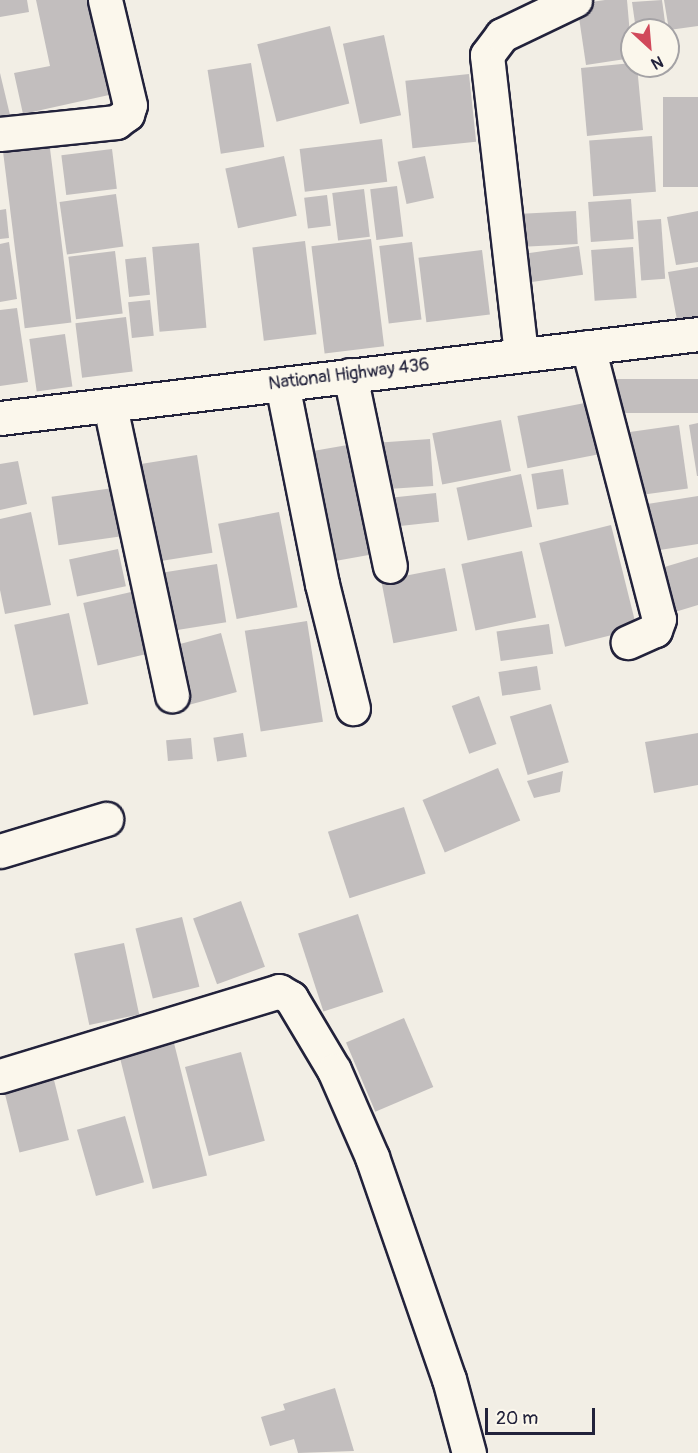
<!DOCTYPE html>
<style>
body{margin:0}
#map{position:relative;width:698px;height:1453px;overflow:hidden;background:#f2eee5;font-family:Pangolin,sans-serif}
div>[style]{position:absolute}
.building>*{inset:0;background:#c2bebe;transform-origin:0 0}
.roads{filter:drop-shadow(2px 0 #22223b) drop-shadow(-2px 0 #22223b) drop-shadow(0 2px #22223b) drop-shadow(0 -2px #22223b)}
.minor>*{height:33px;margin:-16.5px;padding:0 16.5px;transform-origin:16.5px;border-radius:16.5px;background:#fbf7ec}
.major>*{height:33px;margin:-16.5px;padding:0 16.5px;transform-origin:16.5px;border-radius:16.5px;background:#fbf7ec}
span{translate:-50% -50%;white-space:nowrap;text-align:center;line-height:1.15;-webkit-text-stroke:4.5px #fbf7ec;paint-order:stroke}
.street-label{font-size:18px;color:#22223b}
.north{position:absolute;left:620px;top:18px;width:60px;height:60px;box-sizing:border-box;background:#fbf7ec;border:2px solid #a4a2a5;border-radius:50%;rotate:154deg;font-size:16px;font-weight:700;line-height:24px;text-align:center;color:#22223b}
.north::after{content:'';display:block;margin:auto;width:21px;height:27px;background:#d1495b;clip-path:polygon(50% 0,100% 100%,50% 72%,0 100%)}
.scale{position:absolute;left:485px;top:1408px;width:110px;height:27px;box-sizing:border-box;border:3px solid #22223b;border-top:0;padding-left:8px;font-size:18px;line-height:21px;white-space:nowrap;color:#22223b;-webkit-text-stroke:4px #fbf7ec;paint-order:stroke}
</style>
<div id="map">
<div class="building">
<i style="clip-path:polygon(0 0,27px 0,29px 12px,0 17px)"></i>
<i style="clip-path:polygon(36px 0,89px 0,109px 95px,23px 114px,14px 73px,50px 66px)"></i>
<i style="clip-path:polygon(605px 0,627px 0,632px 58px,586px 65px,577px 4px)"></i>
<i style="clip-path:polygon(662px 0,666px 30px,636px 30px,632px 2px)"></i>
<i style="clip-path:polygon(664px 0,698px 0,698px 26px,669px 30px)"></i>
<i style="left:330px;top:26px;width:80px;height:75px;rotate:76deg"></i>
<i style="left:384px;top:35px;width:82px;height:42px;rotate:78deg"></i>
<i style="left:251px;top:63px;width:85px;height:44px;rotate:81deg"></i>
<i style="clip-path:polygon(632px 63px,637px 66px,643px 130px,587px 136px,581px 68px)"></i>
<i style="clip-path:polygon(0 73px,10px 115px,0 117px)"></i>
<i style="left:469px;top:74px;width:68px;height:64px;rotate:84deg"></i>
<i style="left:698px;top:97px;width:90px;height:35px;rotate:90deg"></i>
<i style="left:48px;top:132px;width:192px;height:47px;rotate:83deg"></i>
<i style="left:652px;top:136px;width:56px;height:63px;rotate:86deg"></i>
<i style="left:382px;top:139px;width:43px;height:83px;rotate:83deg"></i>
<i style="left:112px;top:149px;width:40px;height:51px;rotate:83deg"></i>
<i style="left:284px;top:156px;width:61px;height:60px;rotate:78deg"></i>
<i style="left:425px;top:156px;width:43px;height:28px;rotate:78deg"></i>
<i style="left:397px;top:186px;width:51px;height:27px;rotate:83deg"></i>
<i style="left:364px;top:189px;width:48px;height:32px;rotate:83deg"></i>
<i style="left:116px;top:194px;width:53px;height:57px;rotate:82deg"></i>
<i style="left:327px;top:195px;width:31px;height:23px;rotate:83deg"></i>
<i style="left:631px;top:199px;width:40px;height:43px;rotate:86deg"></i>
<i style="clip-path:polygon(6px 209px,9px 238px,0 239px,0 210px)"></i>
<i style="left:576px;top:211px;width:33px;height:64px;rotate:87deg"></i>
<i style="clip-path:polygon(698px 211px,698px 262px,676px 265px,667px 217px)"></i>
<i style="left:661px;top:219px;width:60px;height:24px;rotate:86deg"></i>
<i style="left:371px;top:239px;width:108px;height:60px;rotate:83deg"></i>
<i style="left:305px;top:241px;width:94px;height:53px;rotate:83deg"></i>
<i style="clip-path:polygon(9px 242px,17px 299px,0 302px,0 244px)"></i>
<i style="left:412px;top:242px;width:78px;height:33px;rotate:83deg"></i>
<i style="left:199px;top:243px;width:85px;height:47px;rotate:85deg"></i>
<i style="left:579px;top:246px;width:29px;height:66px;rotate:82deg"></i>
<i style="left:633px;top:247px;width:51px;height:42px;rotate:86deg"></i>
<i style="left:482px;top:250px;width:65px;height:64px;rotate:83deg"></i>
<i style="left:115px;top:251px;width:63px;height:47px;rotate:83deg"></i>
<i style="left:146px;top:257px;width:38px;height:21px;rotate:84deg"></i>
<i style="clip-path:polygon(698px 267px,698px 316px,677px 320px,668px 272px)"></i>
<i style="left:150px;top:300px;width:36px;height:22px;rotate:84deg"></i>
<i style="clip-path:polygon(17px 308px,28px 382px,0 386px,0 310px)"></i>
<i style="left:126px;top:317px;width:55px;height:51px;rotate:83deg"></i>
<i style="left:65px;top:334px;width:53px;height:36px;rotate:82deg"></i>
<i style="left:698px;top:379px;width:34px;height:87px;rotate:90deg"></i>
<i style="left:590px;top:402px;width:53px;height:74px;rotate:79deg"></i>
<i style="left:501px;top:420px;width:52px;height:70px;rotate:79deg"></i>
<i style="clip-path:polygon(698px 423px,698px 476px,697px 476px,689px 425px)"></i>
<i style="left:679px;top:425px;width:64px;height:55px;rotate:82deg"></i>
<i style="left:430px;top:439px;width:47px;height:49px;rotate:86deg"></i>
<i style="left:359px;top:443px;width:112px;height:51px;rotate:80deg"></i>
<i style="left:197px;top:455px;width:99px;height:60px;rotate:81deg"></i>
<i style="clip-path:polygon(18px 461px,27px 504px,0 510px,0 464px)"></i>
<i style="left:563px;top:469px;width:36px;height:32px;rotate:81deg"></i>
<i style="left:521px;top:474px;width:54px;height:66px;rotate:78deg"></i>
<i style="left:113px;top:488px;width:49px;height:62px;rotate:82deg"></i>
<i style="left:436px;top:493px;width:29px;height:46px;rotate:84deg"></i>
<i style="clip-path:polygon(698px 496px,698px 544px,647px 552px,641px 505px)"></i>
<i style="clip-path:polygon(31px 512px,51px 605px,5px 614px,0 590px,0 519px)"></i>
<i style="left:279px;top:512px;width:97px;height:62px;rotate:79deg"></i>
<i style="left:611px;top:525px;width:107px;height:74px;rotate:76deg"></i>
<i style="left:118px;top:549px;width:38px;height:50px;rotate:78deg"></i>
<i style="left:522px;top:551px;width:68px;height:62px;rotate:78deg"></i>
<i style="clip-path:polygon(698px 557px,698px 605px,665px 615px,651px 571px)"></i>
<i style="left:217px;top:564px;width:59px;height:56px;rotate:81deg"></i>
<i style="left:445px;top:568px;width:64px;height:65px;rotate:79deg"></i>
<i style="left:131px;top:592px;width:64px;height:49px;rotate:77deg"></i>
<i style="left:69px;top:613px;width:93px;height:56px;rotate:78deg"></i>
<i style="left:307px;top:621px;width:102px;height:63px;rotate:81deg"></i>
<i style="left:549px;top:624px;width:30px;height:53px;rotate:82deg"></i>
<i style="left:221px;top:633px;width:61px;height:53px;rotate:75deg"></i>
<i style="left:537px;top:666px;width:24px;height:39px;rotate:81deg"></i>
<i style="left:479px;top:696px;width:51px;height:29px;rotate:70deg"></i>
<i style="left:551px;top:704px;width:61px;height:43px;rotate:73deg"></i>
<i style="left:243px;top:733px;width:24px;height:30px;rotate:81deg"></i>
<i style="clip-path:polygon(698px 733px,698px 785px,654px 793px,645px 742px)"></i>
<i style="left:191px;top:738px;width:21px;height:25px;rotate:85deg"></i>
<i style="left:498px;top:768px;width:57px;height:82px;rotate:67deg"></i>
<i style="clip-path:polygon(563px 771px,560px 792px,534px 798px,527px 781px)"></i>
<i style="left:404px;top:807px;width:70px;height:80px;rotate:72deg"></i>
<i style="left:241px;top:901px;width:70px;height:51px;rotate:70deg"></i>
<i style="left:358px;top:914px;width:82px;height:63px;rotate:72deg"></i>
<i style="left:182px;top:917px;width:72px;height:48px;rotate:76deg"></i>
<i style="left:124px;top:943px;width:73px;height:51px;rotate:78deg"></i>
<i style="left:404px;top:1018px;width:75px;height:63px;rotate:67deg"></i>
<i style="left:171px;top:1031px;width:149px;height:56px;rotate:76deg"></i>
<i style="left:241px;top:1052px;width:92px;height:58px;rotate:75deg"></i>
<i style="left:53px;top:1076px;width:66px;height:51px;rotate:76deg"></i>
<i style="left:125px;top:1116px;width:69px;height:50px;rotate:74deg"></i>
<i style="clip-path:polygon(335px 1388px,354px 1451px,298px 1453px,294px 1439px,270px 1446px,261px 1417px,285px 1410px,283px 1404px)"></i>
</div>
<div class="roads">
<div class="minor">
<i style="left:0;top:134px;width:117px;rotate:-5.9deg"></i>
<i style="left:116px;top:122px;width:14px;rotate:-36deg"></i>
<i style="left:127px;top:114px;width:9px;rotate:-72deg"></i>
<i style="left:130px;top:105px;width:108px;rotate:-103.4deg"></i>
<i style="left:588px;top:347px;width:281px;rotate:75.4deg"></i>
<i style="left:659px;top:619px;width:12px;rotate:110deg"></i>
<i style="left:655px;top:630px;width:30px;rotate:156deg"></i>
<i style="left:521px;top:354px;width:301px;rotate:-96.5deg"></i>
<i style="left:487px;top:55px;width:25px;rotate:-53deg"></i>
<i style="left:502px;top:35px;width:81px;rotate:-25.6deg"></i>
<i style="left:350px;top:375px;width:195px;rotate:78.2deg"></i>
<i style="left:282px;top:384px;width:204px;rotate:78.7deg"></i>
<i style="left:322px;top:584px;width:128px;rotate:76deg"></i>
<i style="left:110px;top:406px;width:296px;rotate:77.9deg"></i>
<i style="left:0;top:851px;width:111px;rotate:-16.8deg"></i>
<i style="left:0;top:1076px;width:292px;rotate:-16.9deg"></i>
<i style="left:279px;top:991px;width:14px;rotate:30deg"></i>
<i style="left:291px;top:998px;width:84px;rotate:59.2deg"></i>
<i style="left:334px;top:1070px;width:95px;rotate:66.4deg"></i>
<i style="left:372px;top:1157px;width:235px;rotate:70.9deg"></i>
<i style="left:449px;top:1379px;width:77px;rotate:74.9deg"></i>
</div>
<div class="major">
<i style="left:0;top:418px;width:703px;rotate:-6.86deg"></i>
</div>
</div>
<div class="street-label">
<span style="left:349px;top:375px;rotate:-7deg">National Highway 436</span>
</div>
<div class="north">N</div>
<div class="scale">20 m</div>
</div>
